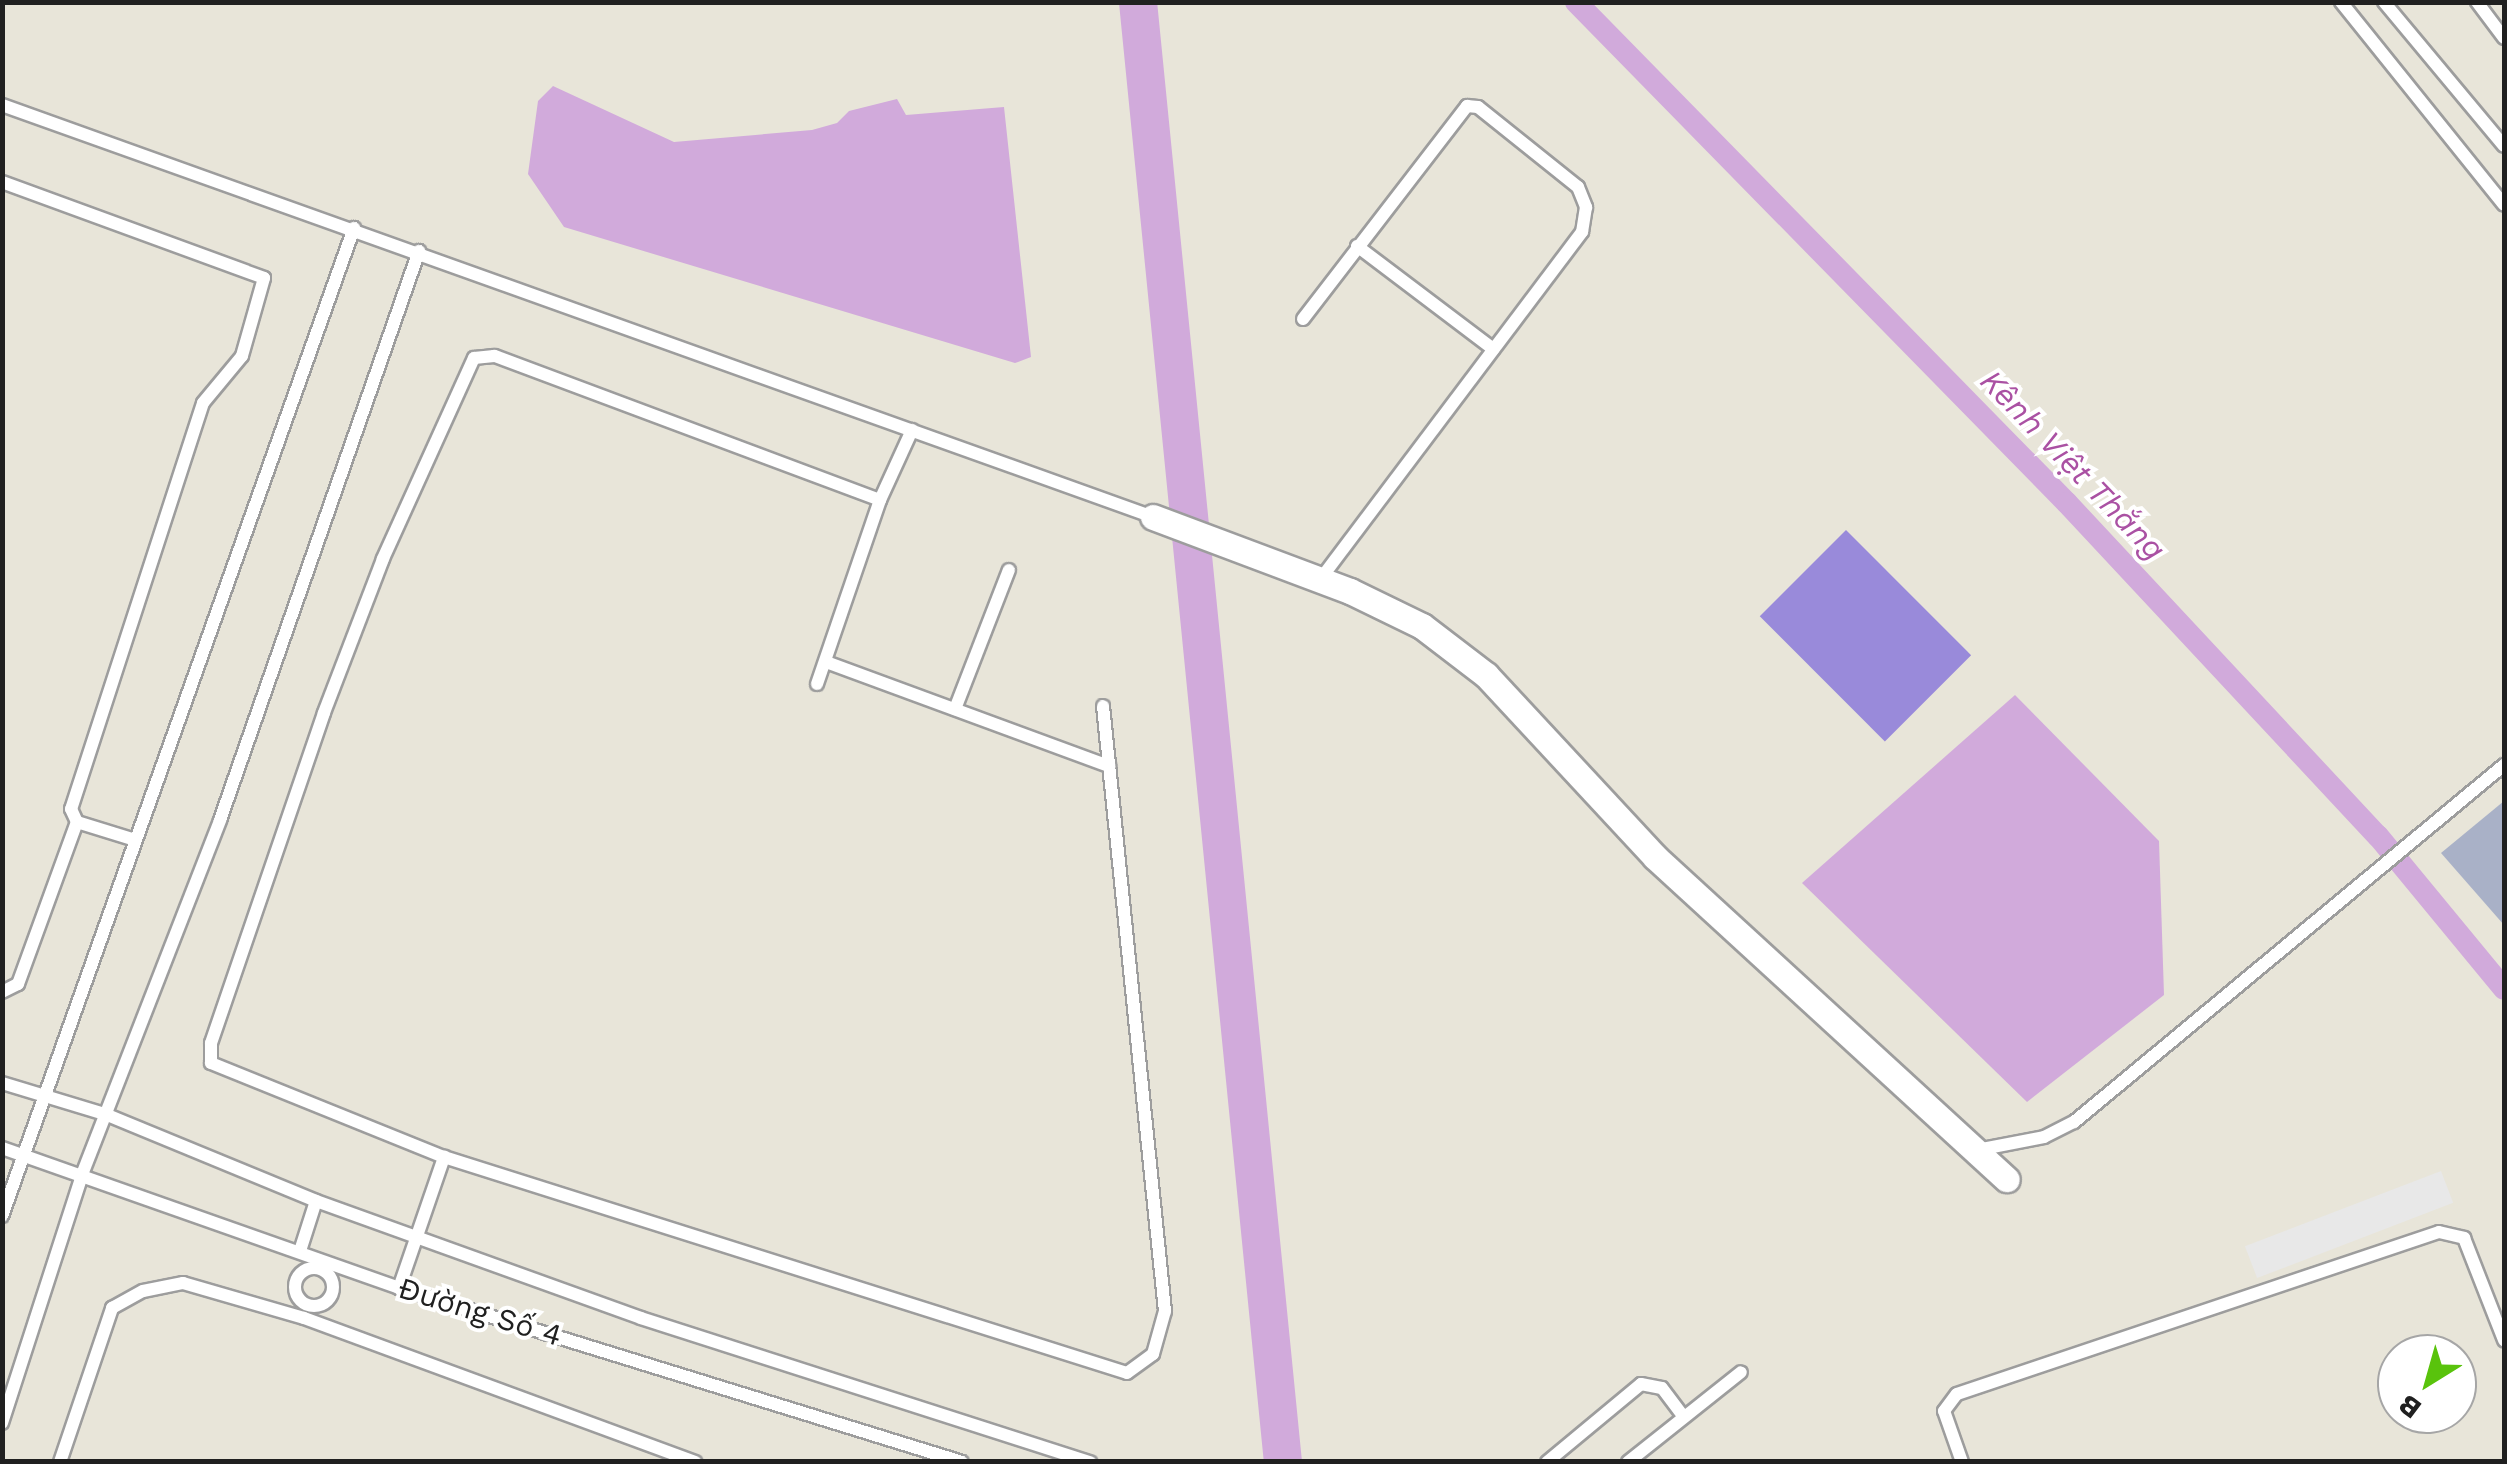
<!DOCTYPE html>
<meta charset="utf-8">
<style>
body{margin:0}
#map{position:relative;width:2507px;height:1464px;overflow:hidden;background:#e7f0e9;font-family:"Work Sans",sans-serif}
div>[style]{position:absolute}
.industrial>*{inset:0;background:#e8e5d9}
.cemetery>*{inset:0;background:#a9b1c7}
.pitch>*{inset:0;background:#998ada;transform-origin:0 0}
.parking>*{inset:0;background:#e8e8e8;transform-origin:0 0}
.water>*{inset:0;background:#d1aadb}
.canal>*{height:22px;margin:-11px;padding:0 11px;transform-origin:11px;border-radius:11px;background:#d1aadb}
.river>*{height:38px;margin:-19px;padding:0 19px;transform-origin:19px;border-radius:19px;background:#d1aadb}
.roads{filter:drop-shadow(2px 0 #9d9d9d) drop-shadow(-2px 0 #9d9d9d) drop-shadow(0 2px #9d9d9d) drop-shadow(0 -2px #9d9d9d)}
.lane>*{height:12px;margin:-6px;padding:0 6px;transform-origin:6px;border-radius:6px;background:#fff}
.lane>.ring{margin:-6px;padding:0;box-sizing:content-box;background:none;border:12px solid #fff;border-radius:50%}
.street>*{height:25px;margin:-12.5px;padding:0 12.5px;transform-origin:12.5px;border-radius:12.5px;background:#fff}
span{translate:-50% -50%;white-space:nowrap;text-align:center;line-height:1.15;-webkit-text-stroke:8px #fff;paint-order:stroke}
.street-label{font-size:30px;color:#202020}
.water-label{font-size:32px;color:#aa51a3;font-style:italic}
.frame{position:absolute;inset:0;border:5px solid #202020;pointer-events:none}
.north{position:absolute;left:2377px;top:1334px;width:100px;height:100px;box-sizing:border-box;background:#fff;border:2px solid #a6a6a6;border-radius:50%;rotate:217deg;font-size:28px;font-weight:700;line-height:40px;text-align:center;color:#202020}
.north::after{content:'';display:block;margin:auto;width:35px;height:45px;background:#59c30c;clip-path:polygon(50% 0,100% 100%,50% 72%,0 100%)}
</style>
<div id="map">
<div class="industrial">
<i style="clip-path:polygon(evenodd,3px 3px,2504px 3px,2504px 1461px,3px 1462px,3px 3px,2397px 1354px,2457px 1354px,2457px 1414px,2397px 1414px,2397px 1354px)"></i>
</div>
<div class="cemetery">
<i style="clip-path:polygon(2504px 801px,2504px 925px,2441px 853px)"></i>
</div>
<div class="pitch">
<i style="left:1846px;top:530px;width:177px;height:122px;rotate:45deg"></i>
</div>
<div class="parking">
<i style="left:2441px;top:1171px;width:34px;height:210px;rotate:69deg"></i>
</div>
<div class="water">
<i style="clip-path:polygon(553px 86px,674px 142px,812px 130px,837px 123px,849px 111px,897px 99px,906px 115px,1004px 107px,1031px 357px,1015px 363px,564px 227px,528px 174px,538px 101px)"></i>
<i style="clip-path:polygon(2015px 695px,2159px 841px,2164px 995px,2027px 1102px,1802px 883px)"></i>
</div>
<div class="canal">
<i style="left:1576px;top:2px;width:701px;rotate:45.58deg"></i>
<i style="left:2067px;top:503px;width:456px;rotate:47deg"></i>
<i style="left:2378px;top:836px;width:198px;rotate:50.5deg"></i>
</div>
<div class="river">
<i style="left:1138px;top:2px;width:1467px;rotate:84.33deg"></i>
</div>
<div class="roads">
<div class="lane">
<i style="left:2341px;top:2px;width:260px;rotate:51.2deg"></i>
<i style="left:2384px;top:2px;width:187px;rotate:50.2deg"></i>
<i style="left:2477px;top:2px;width:45px;rotate:53.1deg"></i>
<i style="left:2px;top:105px;width:1223px;rotate:19.69deg"></i>
<i style="left:2px;top:182px;width:279px;rotate:20.1deg"></i>
<i style="left:264px;top:278px;width:81px;rotate:105.8deg"></i>
<i style="left:242px;top:356px;width:61px;rotate:129.7deg"></i>
<i style="left:203px;top:403px;width:427px;rotate:108deg"></i>
<i style="left:71px;top:809px;width:14px;rotate:65deg"></i>
<i style="left:77px;top:822px;width:61px;rotate:17.2deg"></i>
<i style="left:1357px;top:246px;width:171px;rotate:37.1deg"></i>
<i style="left:1303px;top:319px;width:269px;rotate:-52.4deg"></i>
<i style="left:1467px;top:106px;width:11px;rotate:5deg"></i>
<i style="left:1478px;top:107px;width:128px;rotate:38.7deg"></i>
<i style="left:1578px;top:187px;width:22px;rotate:68deg"></i>
<i style="left:1586px;top:207px;width:25px;rotate:99deg"></i>
<i style="left:1582px;top:232px;width:436px;rotate:127deg"></i>
<i style="left:880px;top:500px;width:412px;rotate:-159.5deg"></i>
<i style="left:494px;top:356px;width:20px;rotate:174deg"></i>
<i style="left:474px;top:358px;width:221px;rotate:114.4deg"></i>
<i style="left:383px;top:559px;width:165px;rotate:111deg"></i>
<i style="left:324px;top:713px;width:349px;rotate:108.9deg"></i>
<i style="left:211px;top:1043px;width:20px;rotate:90deg"></i>
<i style="left:211px;top:1063px;width:251px;rotate:22deg"></i>
<i style="left:444px;top:1157px;width:716px;rotate:17.55deg"></i>
<i style="left:1127px;top:1373px;width:32px;rotate:-36deg"></i>
<i style="left:1153px;top:1354px;width:45px;rotate:-74.4deg"></i>
<i style="left:1165px;top:1311px;width:608px;rotate:-95.85deg"></i>
<i style="left:826px;top:662px;width:302px;rotate:20.2deg"></i>
<i style="left:817px;top:684px;width:194px;rotate:-71.1deg"></i>
<i style="left:880px;top:500px;width:77px;rotate:-65.4deg"></i>
<i style="left:955px;top:709px;width:149px;rotate:-68.8deg"></i>
<i style="left:2px;top:992px;width:18px;rotate:-27deg"></i>
<i style="left:18px;top:984px;width:172px;rotate:-70deg"></i>
<i style="left:2px;top:1083px;width:108px;rotate:16.8deg"></i>
<i style="left:105px;top:1114px;width:228px;rotate:22.4deg"></i>
<i style="left:316px;top:1201px;width:345px;rotate:19.8deg"></i>
<i style="left:641px;top:1318px;width:472px;rotate:17.8deg"></i>
<i style="left:2px;top:1148px;width:421px;rotate:19.4deg"></i>
<i style="left:399px;top:1288px;width:589px;rotate:17.17deg"></i>
<i style="left:1977px;top:1150px;width:68px;rotate:-11deg"></i>
<i style="left:2044px;top:1137px;width:34px;rotate:-27deg"></i>
<i style="left:2074px;top:1122px;width:559px;rotate:-39.7deg"></i>
<i style="left:2px;top:1216px;width:1049px;rotate:-70.39deg"></i>
<i style="left:300px;top:1251px;width:52px;rotate:-72.3deg"></i>
<i class="ring" style="left:295px;top:1268px;width:26px;height:26px"></i>
<i style="left:399px;top:1288px;width:139px;rotate:-71deg"></i>
<i style="left:2px;top:1423px;width:264px;rotate:-72.1deg"></i>
<i style="left:83px;top:1172px;width:378px;rotate:-68.7deg"></i>
<i style="left:220px;top:820px;width:603px;rotate:-70.72deg"></i>
<i style="left:60px;top:1462px;width:163px;rotate:-71.3deg"></i>
<i style="left:112px;top:1308px;width:35px;rotate:-29deg"></i>
<i style="left:143px;top:1291px;width:41px;rotate:-11.3deg"></i>
<i style="left:183px;top:1283px;width:126px;rotate:16.1deg"></i>
<i style="left:304px;top:1318px;width:417px;rotate:20.2deg"></i>
<i style="left:1547px;top:1462px;width:122px;rotate:-39.7deg"></i>
<i style="left:1641px;top:1384px;width:21px;rotate:11deg"></i>
<i style="left:1662px;top:1388px;width:36px;rotate:53deg"></i>
<i style="left:1628px;top:1462px;width:144px;rotate:-38.5deg"></i>
<i style="left:1962px;top:1462px;width:54px;rotate:-109.4deg"></i>
<i style="left:1944px;top:1411px;width:21px;rotate:-53deg"></i>
<i style="left:1957px;top:1394px;width:508px;rotate:-18.58deg"></i>
<i style="left:2439px;top:1232px;width:26px;rotate:13deg"></i>
<i style="left:2464px;top:1238px;width:110px;rotate:68.6deg"></i>
</div>
<div class="street">
<i style="left:1153px;top:517px;width:210px;rotate:20.6deg"></i>
<i style="left:1350px;top:591px;width:80px;rotate:25.9deg"></i>
<i style="left:1422px;top:626px;width:81px;rotate:37.4deg"></i>
<i style="left:1486px;top:675px;width:248px;rotate:47.1deg"></i>
<i style="left:1655px;top:857px;width:477px;rotate:42.5deg"></i>
</div>
</div>
<div class="street-label">
<span style="left:480px;top:1312px;rotate:17deg">Đường Số 4</span>
</div>
<div class="water-label">
<span style="left:2073px;top:465px;rotate:46deg">Kênh Việt Thắng</span>
</div>
<div class="frame"></div>
<div class="north">B</div>
</div>
